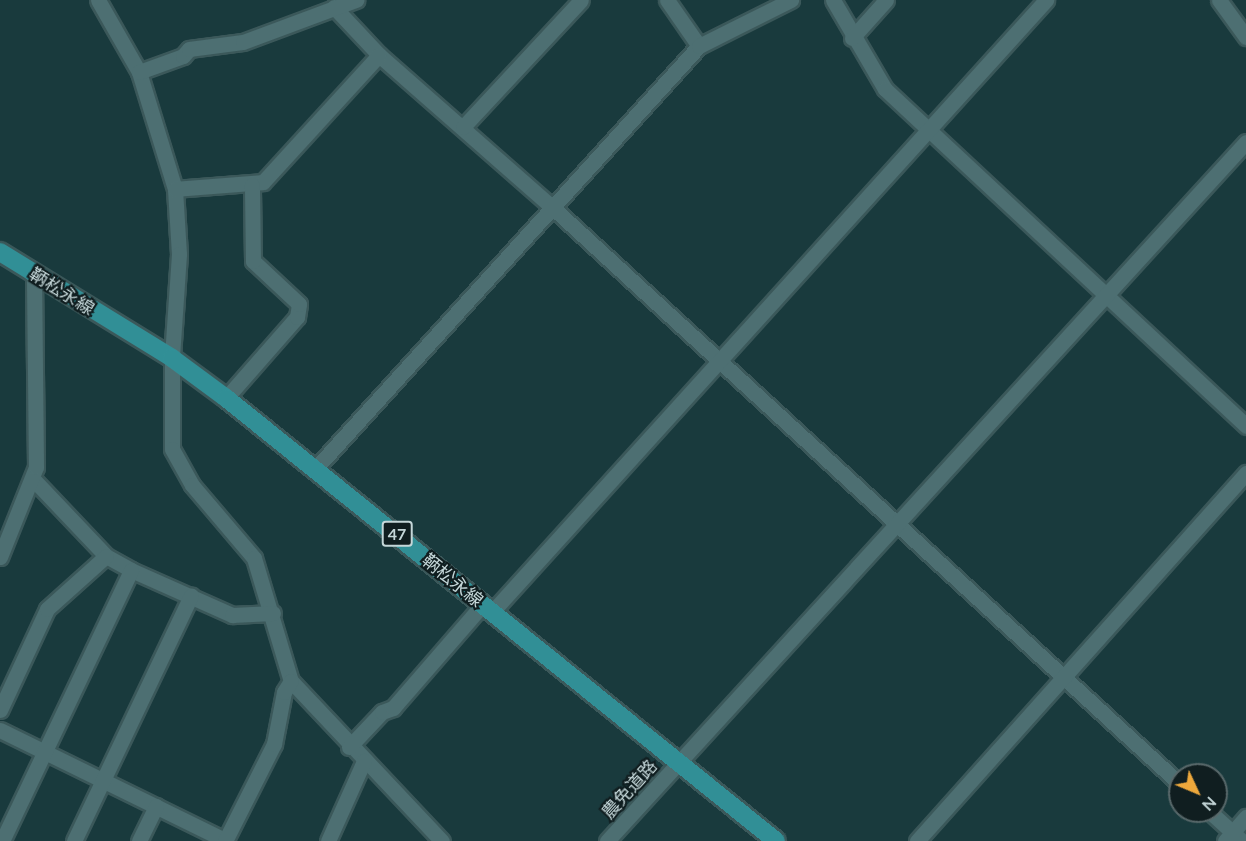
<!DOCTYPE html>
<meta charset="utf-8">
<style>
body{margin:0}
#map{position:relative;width:1246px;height:841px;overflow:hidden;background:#193a3d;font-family:Lato,"Noto Sans JP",sans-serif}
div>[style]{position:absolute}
.roads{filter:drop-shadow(2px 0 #3b585a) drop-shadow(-2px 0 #3b585a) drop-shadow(0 2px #3b585a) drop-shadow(0 -2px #3b585a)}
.minor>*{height:15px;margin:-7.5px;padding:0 7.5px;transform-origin:7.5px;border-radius:7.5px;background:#4d6f72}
.major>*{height:18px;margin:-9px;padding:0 9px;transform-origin:9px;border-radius:9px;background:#318f96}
span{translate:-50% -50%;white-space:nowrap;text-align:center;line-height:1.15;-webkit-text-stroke:4.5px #101e20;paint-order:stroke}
.shield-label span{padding:2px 4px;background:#101e20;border:2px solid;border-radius:4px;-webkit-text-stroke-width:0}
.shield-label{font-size:16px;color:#c5d7d9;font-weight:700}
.street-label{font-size:18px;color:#c5d7d9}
.north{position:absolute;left:1168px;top:763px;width:60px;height:60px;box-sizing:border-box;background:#101e20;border:2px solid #58686a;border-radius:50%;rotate:134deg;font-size:16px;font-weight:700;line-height:24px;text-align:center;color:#c5d7d9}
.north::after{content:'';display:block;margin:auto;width:21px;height:27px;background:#eda83c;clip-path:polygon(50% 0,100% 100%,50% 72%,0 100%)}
</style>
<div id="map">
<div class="roads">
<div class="minor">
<i style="left:98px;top:0;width:83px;rotate:60.3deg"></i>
<i style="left:139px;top:72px;width:122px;rotate:72.9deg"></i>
<i style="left:175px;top:189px;width:65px;rotate:86.5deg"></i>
<i style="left:179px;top:254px;width:104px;rotate:93.9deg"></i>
<i style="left:172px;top:358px;width:91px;rotate:90deg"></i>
<i style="left:172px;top:449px;width:41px;rotate:60.9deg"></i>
<i style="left:192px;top:485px;width:96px;rotate:49.7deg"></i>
<i style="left:254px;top:558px;width:128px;rotate:73.3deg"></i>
<i style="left:291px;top:681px;width:220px;rotate:46.7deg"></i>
<i style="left:667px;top:0;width:56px;rotate:55.2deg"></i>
<i style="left:833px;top:0;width:103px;rotate:59.7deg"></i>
<i style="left:885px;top:89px;width:494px;rotate:43deg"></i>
<i style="left:1219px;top:0;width:46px;rotate:53.9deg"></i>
<i style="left:334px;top:7px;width:66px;rotate:46.8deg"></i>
<i style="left:379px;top:55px;width:230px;rotate:41.3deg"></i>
<i style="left:552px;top:207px;width:853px;rotate:42.58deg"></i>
<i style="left:852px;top:38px;width:51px;rotate:-48.2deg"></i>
<i style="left:139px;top:72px;width:47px;rotate:-20deg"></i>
<i style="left:183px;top:56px;width:9px;rotate:-49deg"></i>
<i style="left:189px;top:49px;width:54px;rotate:-7.4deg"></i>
<i style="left:243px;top:42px;width:121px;rotate:-20.4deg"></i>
<i style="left:463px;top:127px;width:173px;rotate:-47.1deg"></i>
<i style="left:175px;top:189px;width:88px;rotate:-4.5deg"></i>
<i style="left:263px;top:182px;width:172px;rotate:-47.6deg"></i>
<i style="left:226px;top:398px;width:108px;rotate:-48.8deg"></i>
<i style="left:297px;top:317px;width:13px;rotate:-81deg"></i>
<i style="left:299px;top:304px;width:63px;rotate:-136.9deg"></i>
<i style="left:253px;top:261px;width:76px;rotate:-90.8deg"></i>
<i style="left:315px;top:469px;width:571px;rotate:-47.77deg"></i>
<i style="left:699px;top:46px;width:103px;rotate:-26.6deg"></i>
<i style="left:33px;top:479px;width:106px;rotate:46.5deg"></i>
<i style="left:106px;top:556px;width:29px;rotate:29deg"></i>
<i style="left:131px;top:570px;width:111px;rotate:24deg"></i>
<i style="left:232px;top:615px;width:41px;rotate:-2.8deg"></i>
<i style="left:0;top:557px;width:97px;rotate:-68.2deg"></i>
<i style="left:36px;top:467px;width:192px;rotate:-90.6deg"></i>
<i style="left:492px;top:612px;width:826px;rotate:-47.85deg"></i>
<i style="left:0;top:710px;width:111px;rotate:-65deg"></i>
<i style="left:47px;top:609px;width:79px;rotate:-41.9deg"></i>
<i style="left:0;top:730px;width:250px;rotate:26.1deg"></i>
<i style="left:349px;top:747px;width:48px;rotate:-46.7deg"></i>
<i style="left:382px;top:712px;width:12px;rotate:-20deg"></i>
<i style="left:393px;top:708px;width:138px;rotate:-49.1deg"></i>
<i style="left:1209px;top:811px;width:45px;rotate:42.3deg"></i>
<i style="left:2px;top:841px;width:300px;rotate:-64.5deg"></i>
<i style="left:74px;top:841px;width:272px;rotate:-64.5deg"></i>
<i style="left:139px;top:841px;width:39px;rotate:-64deg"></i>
<i style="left:225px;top:841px;width:109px;rotate:-63.2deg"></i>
<i style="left:274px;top:744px;width:53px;rotate:-79.1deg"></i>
<i style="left:284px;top:692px;width:13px;rotate:-58deg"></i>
<i style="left:328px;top:841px;width:88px;rotate:-65.8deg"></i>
<i style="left:607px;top:841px;width:947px;rotate:-47.57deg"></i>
<i style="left:917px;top:841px;width:494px;rotate:-48.2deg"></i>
<i style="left:1225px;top:841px;width:32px;rotate:-49deg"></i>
</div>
<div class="major">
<i style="left:0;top:252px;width:202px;rotate:31.6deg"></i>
<i style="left:172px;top:358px;width:67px;rotate:36.5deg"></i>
<i style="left:226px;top:398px;width:706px;rotate:38.85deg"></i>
</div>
</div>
<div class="shield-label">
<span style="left:397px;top:534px">47</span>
</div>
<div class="street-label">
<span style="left:62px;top:291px;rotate:32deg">鞆松永線</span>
<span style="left:453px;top:580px;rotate:39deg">鞆松永線</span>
<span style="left:629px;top:789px;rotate:-48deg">農免道路</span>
</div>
<div class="north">N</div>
</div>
